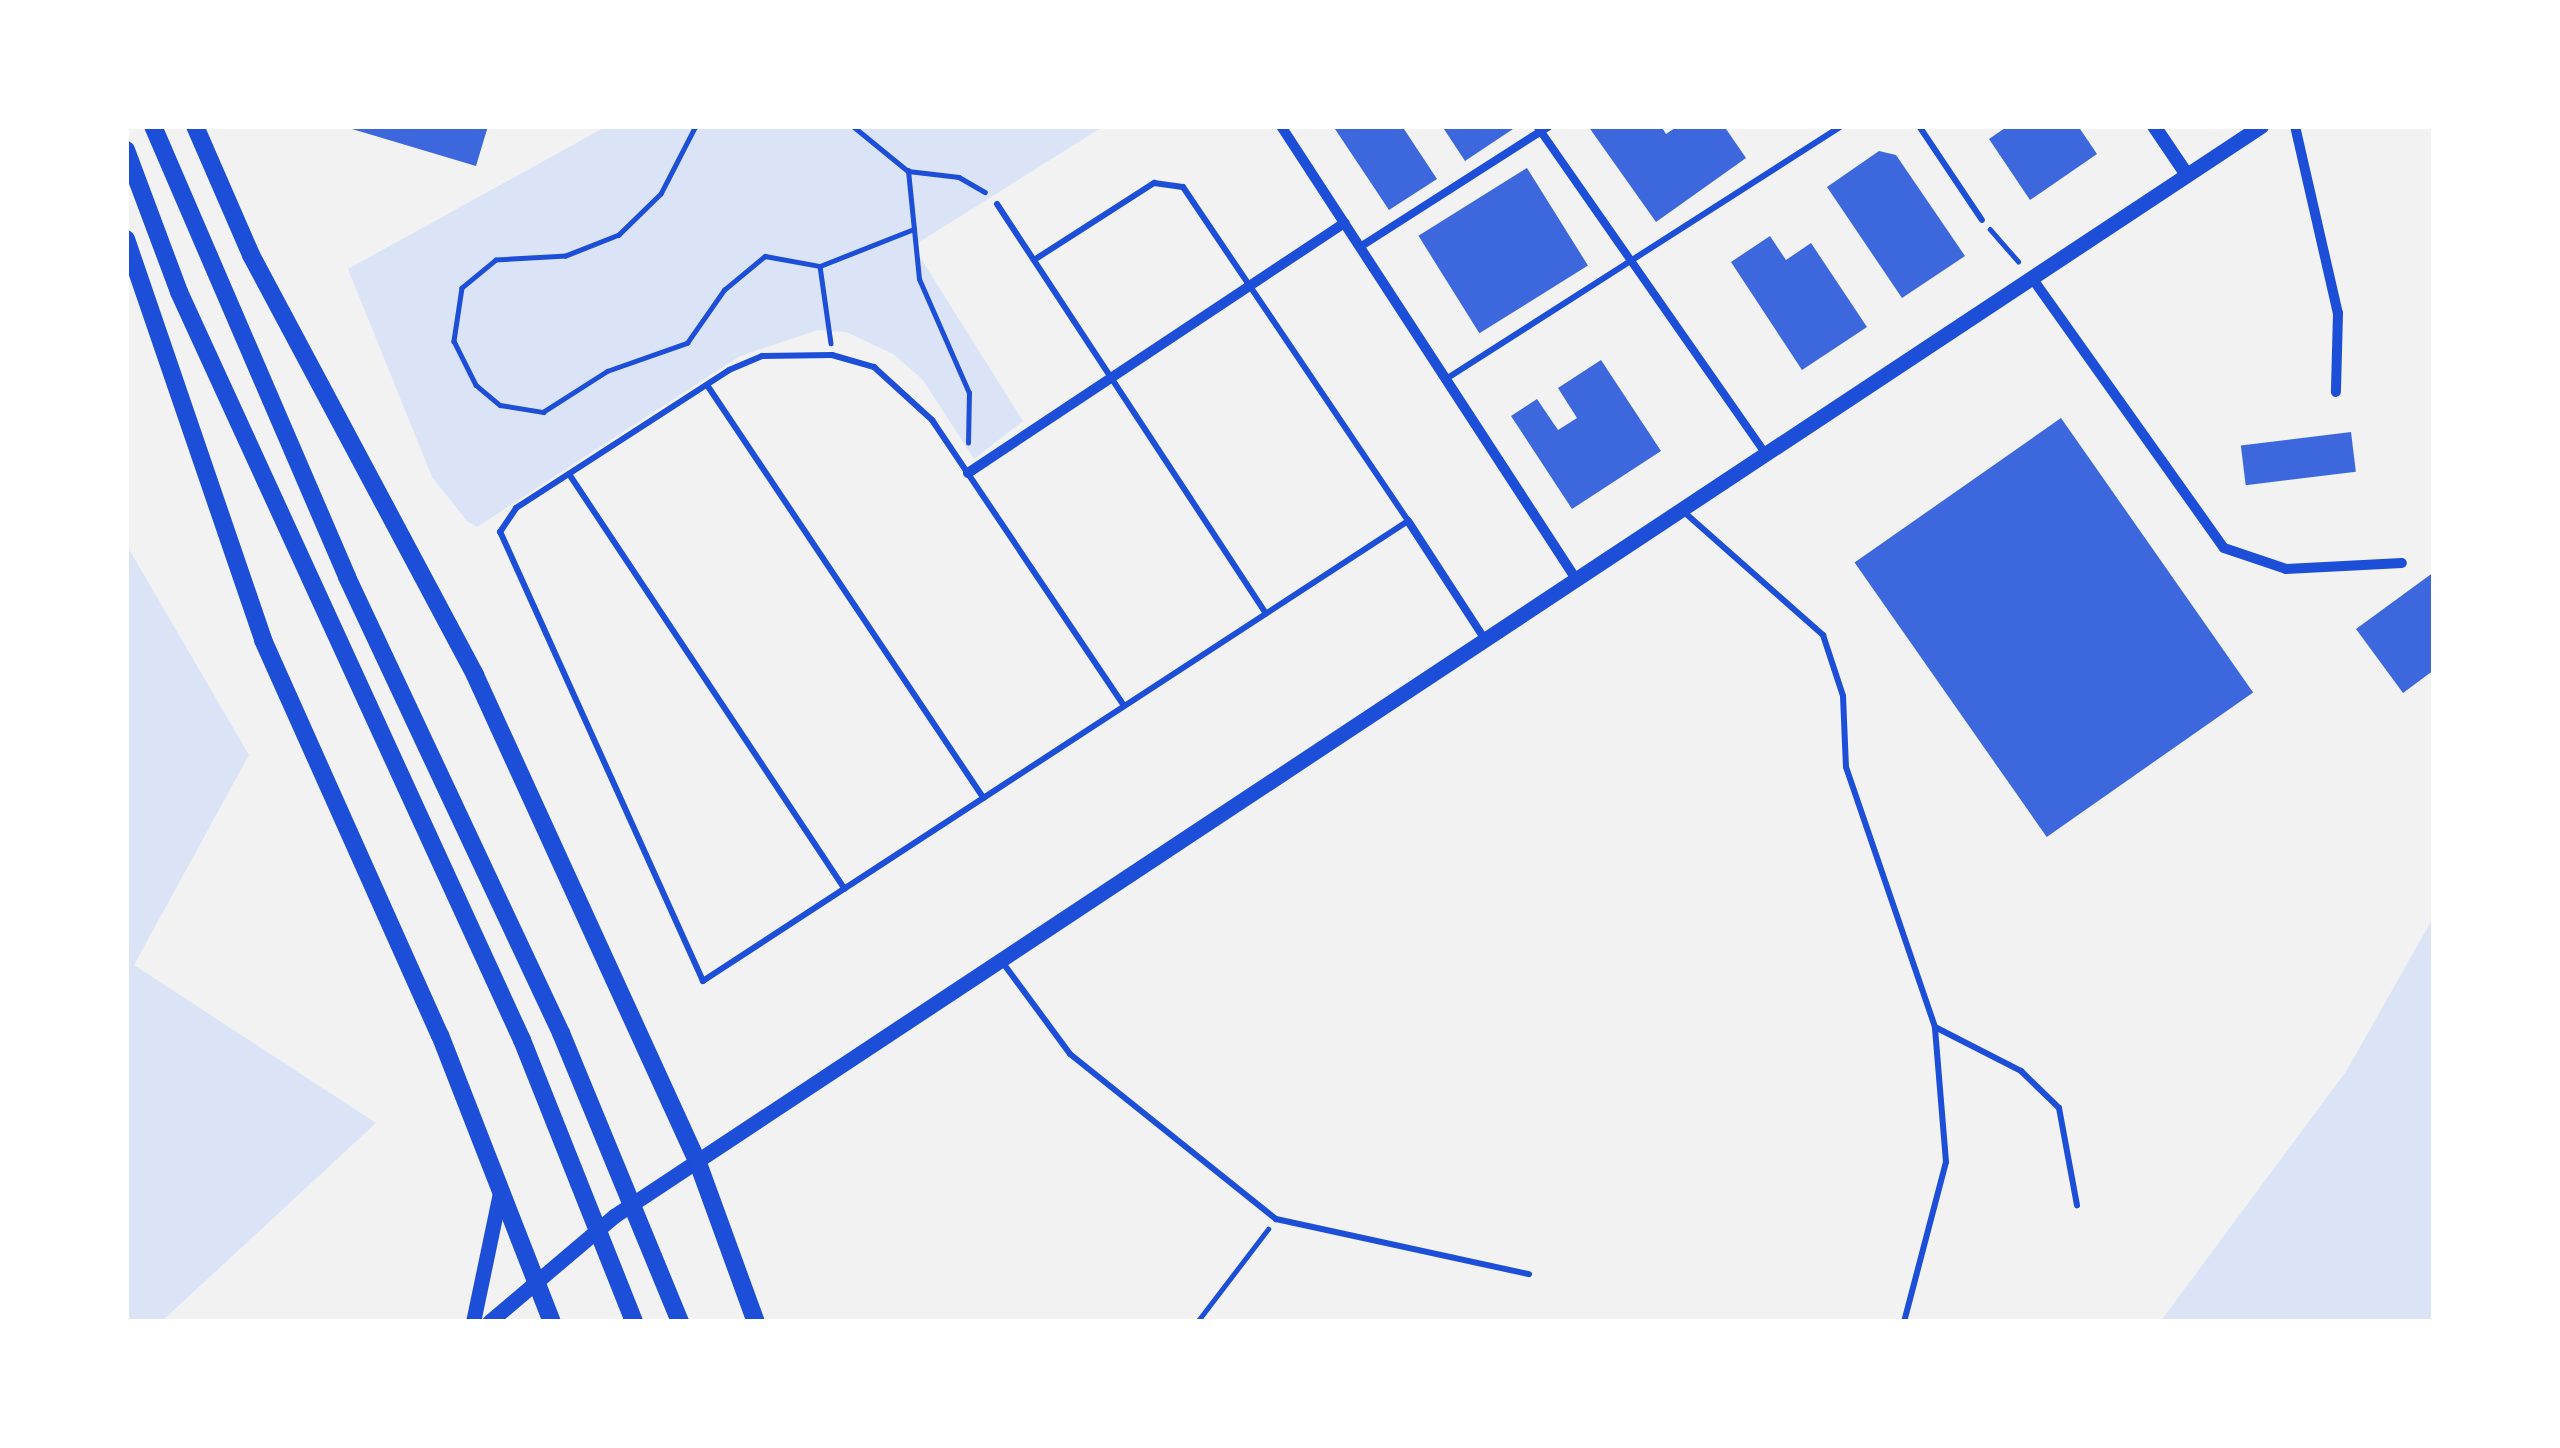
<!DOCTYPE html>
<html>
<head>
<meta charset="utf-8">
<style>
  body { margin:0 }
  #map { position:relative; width:2560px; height:1448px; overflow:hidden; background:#f2f2f2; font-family:"Source Sans 3",sans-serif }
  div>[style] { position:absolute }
  .green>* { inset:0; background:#dbe4f7 }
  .building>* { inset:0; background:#3d67dc; transform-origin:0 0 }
  .path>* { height:4.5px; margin:-2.25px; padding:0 2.25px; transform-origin:2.25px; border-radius:2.25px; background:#1d4ed8 }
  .service>* { height:6px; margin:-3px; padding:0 3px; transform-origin:3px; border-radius:3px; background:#1d4ed8 }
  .pedestrian>* { height:8px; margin:-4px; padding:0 4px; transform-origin:4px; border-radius:4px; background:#1d4ed8 }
  .minor>* { height:10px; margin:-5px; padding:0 5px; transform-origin:5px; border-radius:5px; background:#1d4ed8 }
  .tertiary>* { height:14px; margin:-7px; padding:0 7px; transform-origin:7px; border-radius:7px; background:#1d4ed8 }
  .secondary>* { height:15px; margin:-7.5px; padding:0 7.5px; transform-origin:7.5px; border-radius:7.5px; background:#1d4ed8 }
  .trunk>* { height:18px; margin:-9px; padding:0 9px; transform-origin:9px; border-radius:9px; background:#1d4ed8 }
  span { translate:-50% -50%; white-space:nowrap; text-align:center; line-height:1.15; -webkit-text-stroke:9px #fff; paint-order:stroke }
  .frame { position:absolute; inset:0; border:129px solid #fff; pointer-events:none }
</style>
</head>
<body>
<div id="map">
  <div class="green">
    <i style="clip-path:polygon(607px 126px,1104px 126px,913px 246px,1023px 421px,974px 459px,923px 380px,893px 354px,846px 332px,818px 330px,740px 356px,477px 527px,467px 521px,432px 477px,348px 269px)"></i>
    <i style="clip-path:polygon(126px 544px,249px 755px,134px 965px,376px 1123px,161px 1322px,126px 1322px)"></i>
    <i style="clip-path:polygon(2434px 916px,2434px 1322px,2160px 1322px,2347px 1070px)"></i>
  </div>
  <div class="building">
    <i style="clip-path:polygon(342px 126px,488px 126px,476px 166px)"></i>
    <i style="clip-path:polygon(1333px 126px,1402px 126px,1437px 179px,1389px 210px)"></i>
    <i style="clip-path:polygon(1442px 126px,1511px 126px,1513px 129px,1465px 161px)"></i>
    <i style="clip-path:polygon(1588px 126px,1661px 126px,1666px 134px,1678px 126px,1724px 126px,1746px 158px,1656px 222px)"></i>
    <i style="clip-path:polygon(2008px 126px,2078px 126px,2097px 154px,2030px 200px,1989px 139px)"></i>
    <i style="clip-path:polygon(1879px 151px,1896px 155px,1965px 256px,1902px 298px,1827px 187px)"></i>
    <i style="left:1527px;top:168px;width:115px;height:128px;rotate:58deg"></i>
    <i style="clip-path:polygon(1770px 236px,1786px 260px,1811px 243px,1867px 327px,1802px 370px,1731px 262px)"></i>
    <i style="clip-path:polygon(1601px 360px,1661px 451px,1572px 509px,1511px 416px,1537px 399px,1558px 430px,1577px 418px,1558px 388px)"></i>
    <i style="left:2061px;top:418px;width:335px;height:252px;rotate:55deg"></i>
    <i style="left:2351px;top:432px;width:40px;height:111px;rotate:83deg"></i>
    <i style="clip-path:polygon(2434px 572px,2434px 670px,2403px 693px,2356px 629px)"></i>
  </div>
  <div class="path">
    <i style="left:696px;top:126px;width:76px;rotate:117.2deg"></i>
    <i style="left:661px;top:194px;width:59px;rotate:135.7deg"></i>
    <i style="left:619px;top:235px;width:57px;rotate:158.4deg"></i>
    <i style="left:566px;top:256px;width:70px;rotate:176.7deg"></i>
    <i style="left:496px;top:260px;width:44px;rotate:140.5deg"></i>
    <i style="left:462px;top:288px;width:54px;rotate:98.6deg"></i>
    <i style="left:454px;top:341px;width:49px;rotate:63.4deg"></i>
    <i style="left:476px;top:385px;width:31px;rotate:40deg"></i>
    <i style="left:500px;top:405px;width:44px;rotate:9.2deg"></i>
    <i style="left:543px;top:412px;width:76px;rotate:-32.6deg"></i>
    <i style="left:607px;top:371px;width:85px;rotate:-19.3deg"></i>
    <i style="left:687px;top:343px;width:65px;rotate:-55.1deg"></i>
    <i style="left:724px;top:290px;width:53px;rotate:-39.7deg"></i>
    <i style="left:765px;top:256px;width:56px;rotate:10.3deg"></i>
    <i style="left:820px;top:266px;width:78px;rotate:81.9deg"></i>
    <i style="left:853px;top:126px;width:71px;rotate:39.3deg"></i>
    <i style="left:1990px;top:229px;width:43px;rotate:48.8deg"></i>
    <i style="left:820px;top:266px;width:101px;rotate:-21.5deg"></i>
    <i style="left:968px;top:443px;width:50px;rotate:-88.9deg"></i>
    <i style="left:969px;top:393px;width:124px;rotate:-113.7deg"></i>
    <i style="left:919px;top:279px;width:109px;rotate:-95.8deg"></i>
    <i style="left:908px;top:171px;width:51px;rotate:6.7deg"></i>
    <i style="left:959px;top:177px;width:30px;rotate:30deg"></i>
    <i style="left:1197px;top:1322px;width:117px;rotate:-52.6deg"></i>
  </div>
  <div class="service">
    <i style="left:1919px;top:126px;width:113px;rotate:56.2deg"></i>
    <i style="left:997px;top:204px;width:490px;rotate:56.7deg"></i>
    <i style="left:1034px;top:260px;width:143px;rotate:-32.7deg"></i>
    <i style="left:1154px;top:183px;width:29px;rotate:8deg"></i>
    <i style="left:1183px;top:187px;width:403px;rotate:56deg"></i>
    <i style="left:1408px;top:521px;width:842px;rotate:146.88deg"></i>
    <i style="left:703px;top:981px;width:493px;rotate:-114.3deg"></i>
    <i style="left:500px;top:532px;width:29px;rotate:-56deg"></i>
    <i style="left:516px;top:508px;width:254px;rotate:-32.9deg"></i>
    <i style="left:729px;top:370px;width:36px;rotate:-23deg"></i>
    <i style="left:762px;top:356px;width:70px;rotate:-0.8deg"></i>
    <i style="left:832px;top:355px;width:44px;rotate:15.9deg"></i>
    <i style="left:874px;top:367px;width:79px;rotate:42.4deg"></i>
    <i style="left:932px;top:420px;width:344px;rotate:56.1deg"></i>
    <i style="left:1446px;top:379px;width:469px;rotate:-32.6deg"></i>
    <i style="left:707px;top:385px;width:497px;rotate:56.2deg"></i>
    <i style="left:569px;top:474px;width:498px;rotate:56.4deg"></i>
    <i style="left:1684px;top:512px;width:186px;rotate:41.5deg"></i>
    <i style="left:1823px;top:635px;width:64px;rotate:71.8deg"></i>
    <i style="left:1843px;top:696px;width:71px;rotate:87.6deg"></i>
    <i style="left:1846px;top:767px;width:275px;rotate:71.1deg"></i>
    <i style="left:1935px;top:1027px;width:97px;rotate:27.1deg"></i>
    <i style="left:2021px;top:1071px;width:53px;rotate:44.2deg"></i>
    <i style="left:2059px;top:1108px;width:99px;rotate:79.5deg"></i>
    <i style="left:1003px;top:963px;width:113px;rotate:53.6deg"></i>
    <i style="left:1070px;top:1054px;width:264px;rotate:38.7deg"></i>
    <i style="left:1276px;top:1219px;width:259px;rotate:12.3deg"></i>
    <i style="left:1827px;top:1322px;width:46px"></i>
    <i style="left:1904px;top:1322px;width:165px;rotate:-75.3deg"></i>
    <i style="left:1946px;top:1162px;width:135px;rotate:-94.7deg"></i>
  </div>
  <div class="pedestrian">
    <i style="left:1537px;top:126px;width:400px;rotate:55.1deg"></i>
    <i style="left:1360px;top:247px;width:224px;rotate:-32.6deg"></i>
    <i style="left:1408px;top:521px;width:140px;rotate:57deg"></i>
  </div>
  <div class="minor">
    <i style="left:1281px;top:126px;width:541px;rotate:56.93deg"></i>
    <i style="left:2295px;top:126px;width:192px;rotate:77.1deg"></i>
    <i style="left:2338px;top:313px;width:79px;rotate:91.5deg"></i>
    <i style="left:2032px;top:278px;width:331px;rotate:54.6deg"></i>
    <i style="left:2224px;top:548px;width:65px;rotate:18.7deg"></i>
    <i style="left:2286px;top:569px;width:116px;rotate:-3deg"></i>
    <i style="left:968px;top:473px;width:452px;rotate:-33.6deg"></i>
  </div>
  <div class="tertiary">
    <i style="left:2154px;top:126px;width:59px;rotate:56deg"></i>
  </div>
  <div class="secondary">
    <i style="left:473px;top:1322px;width:132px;rotate:-78.2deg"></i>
    <i style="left:489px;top:1322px;width:164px;rotate:-40.3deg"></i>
    <i style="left:614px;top:1216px;width:1975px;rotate:-33.5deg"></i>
  </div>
  <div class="trunk">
    <i style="left:153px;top:126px;width:491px;rotate:66.7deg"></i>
    <i style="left:347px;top:577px;width:504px;rotate:64.86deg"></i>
    <i style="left:561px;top:1033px;width:313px;rotate:67.6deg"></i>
    <i style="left:195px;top:126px;width:141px;rotate:66.5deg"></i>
    <i style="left:251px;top:255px;width:476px;rotate:61.9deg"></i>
    <i style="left:475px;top:675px;width:537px;rotate:65.44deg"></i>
    <i style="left:698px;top:1163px;width:169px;rotate:70deg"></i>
    <i style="left:126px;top:150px;width:152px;rotate:69.5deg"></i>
    <i style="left:179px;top:292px;width:823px;rotate:65.37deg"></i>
    <i style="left:522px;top:1040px;width:303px;rotate:68.3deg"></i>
    <i style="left:126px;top:239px;width:424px;rotate:71.1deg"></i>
    <i style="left:263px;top:640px;width:433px;rotate:65.9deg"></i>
    <i style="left:440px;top:1035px;width:308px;rotate:68.7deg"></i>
  </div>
  <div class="frame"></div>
</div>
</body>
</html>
